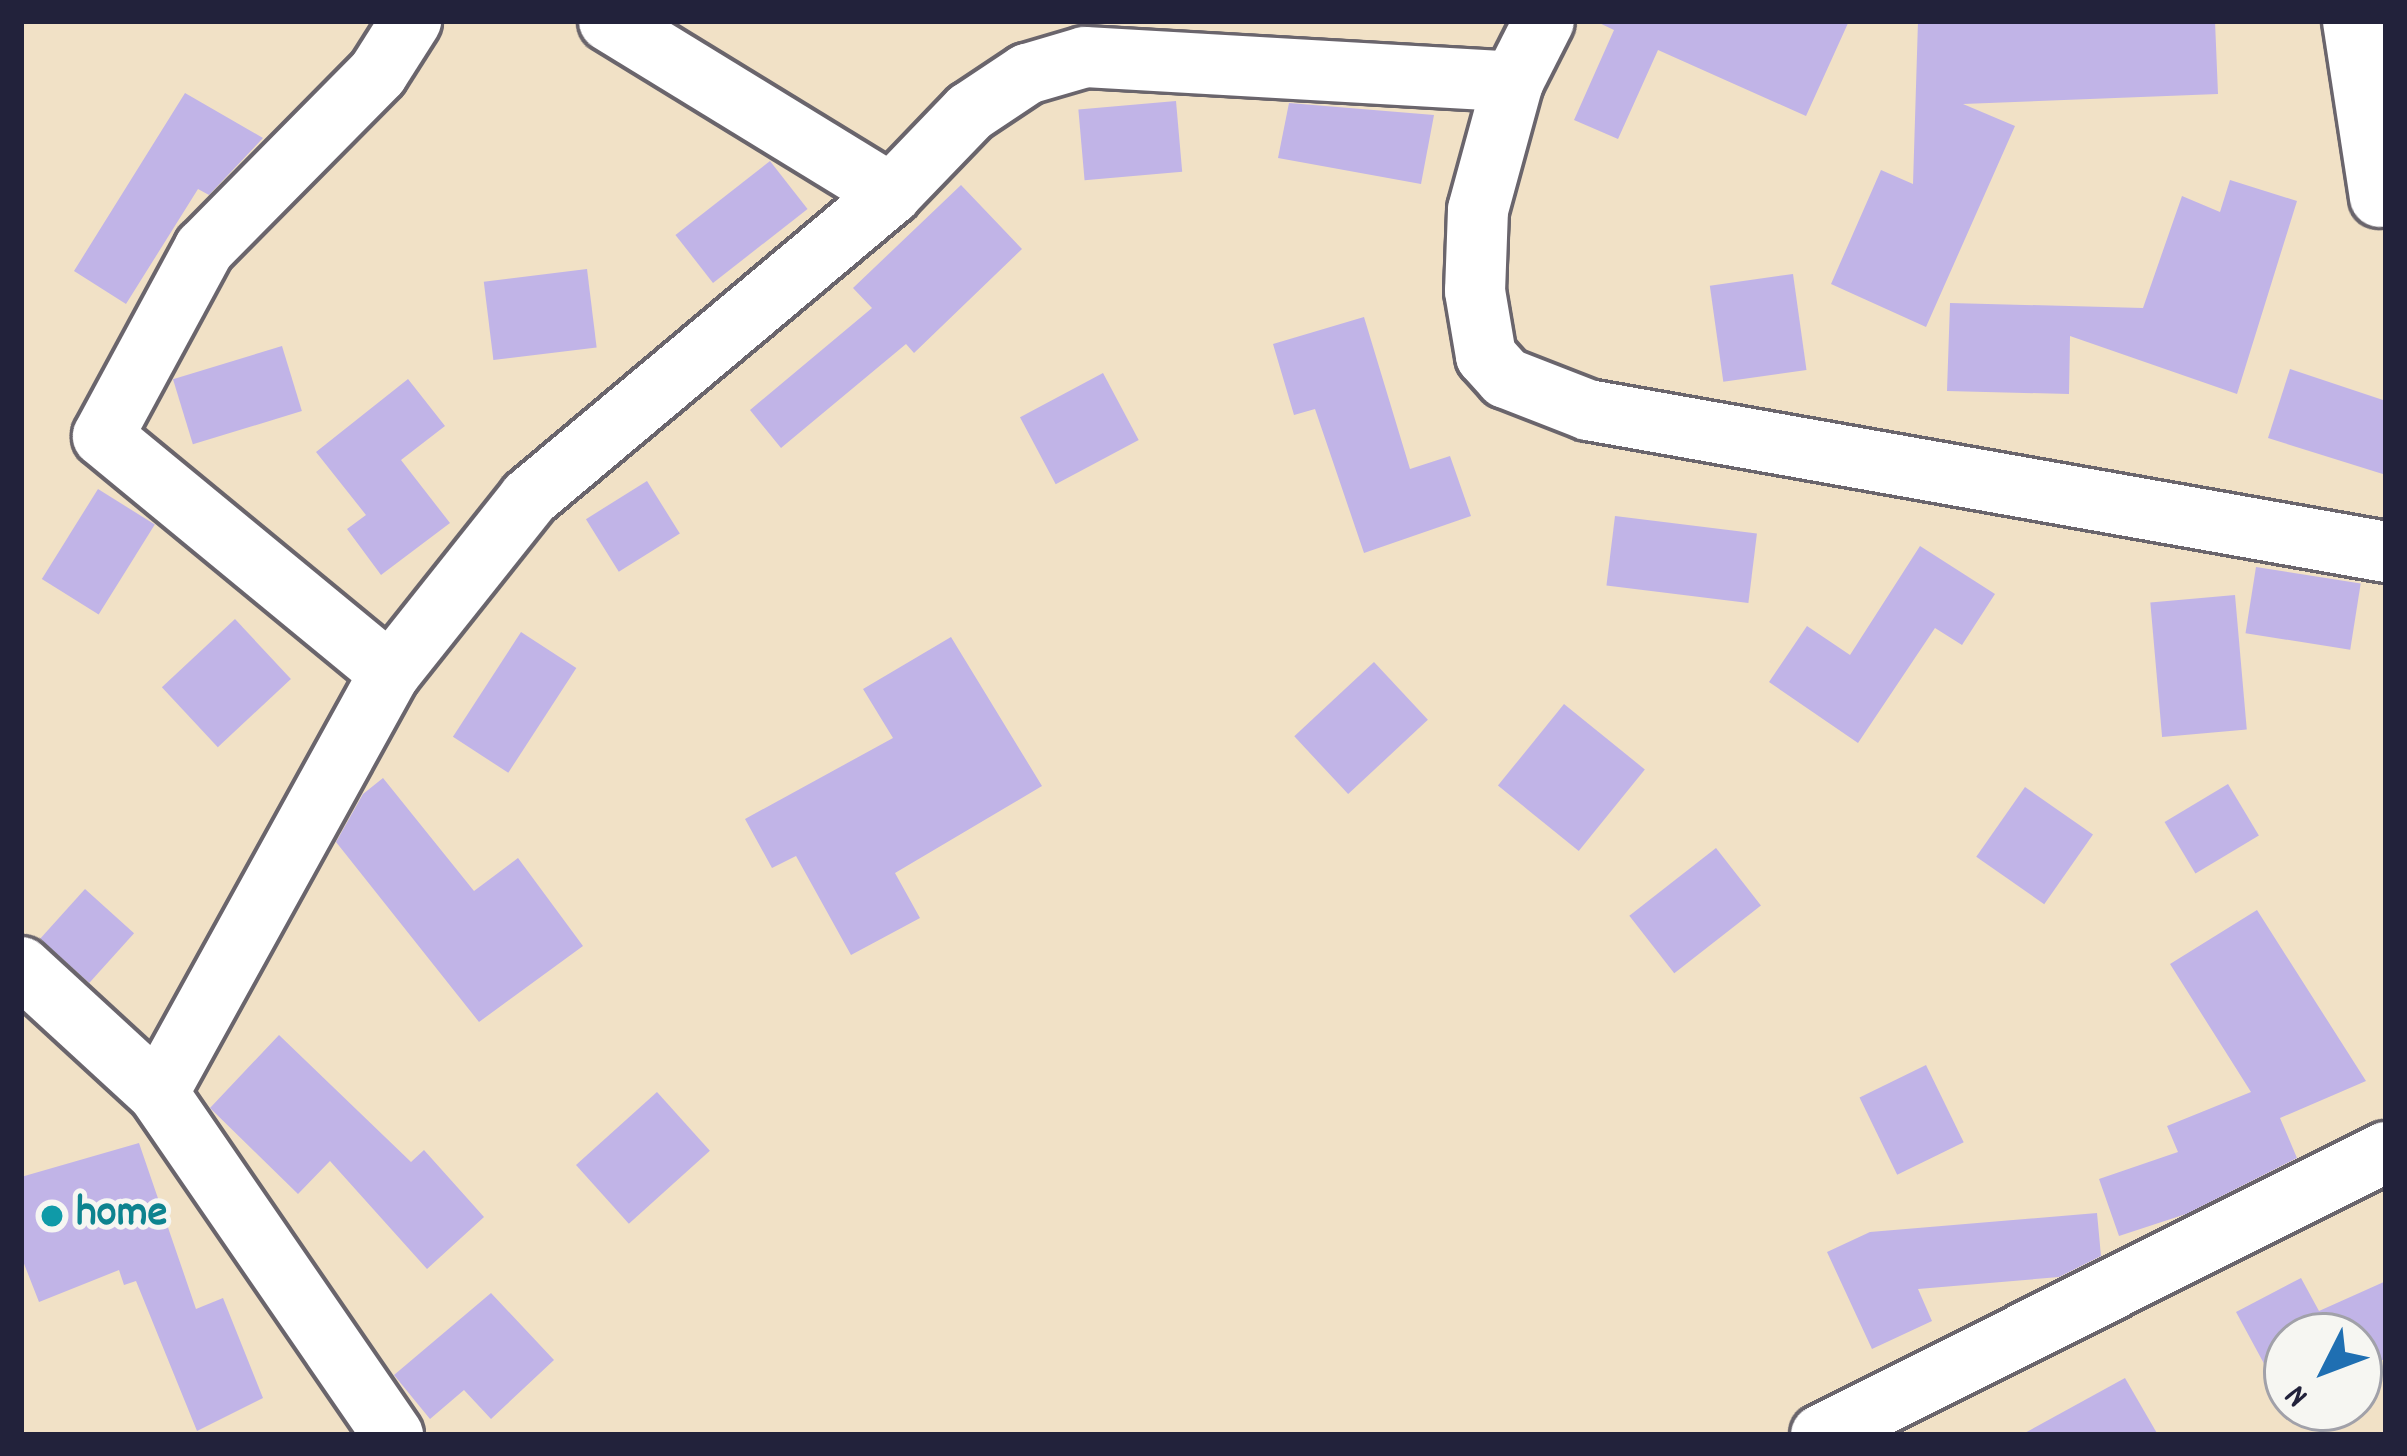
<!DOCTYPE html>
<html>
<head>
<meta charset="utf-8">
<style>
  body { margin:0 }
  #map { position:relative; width:2407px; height:1456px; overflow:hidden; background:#f1e1c6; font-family:Dekko,sans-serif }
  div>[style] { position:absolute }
  .building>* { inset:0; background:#c1b4e7; transform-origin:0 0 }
  .roads { filter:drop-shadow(3px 0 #6a656c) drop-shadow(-3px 0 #6a656c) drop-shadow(0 3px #6a656c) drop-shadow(0 -3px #6a656c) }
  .street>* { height:60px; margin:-30px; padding:0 30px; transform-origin:30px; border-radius:30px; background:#fff }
  .dots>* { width:33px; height:33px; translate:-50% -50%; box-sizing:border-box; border:6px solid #f6f6f2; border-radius:50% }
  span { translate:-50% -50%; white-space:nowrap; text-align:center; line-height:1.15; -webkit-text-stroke:10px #f6f6f2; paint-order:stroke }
  .culture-label { font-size:45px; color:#0d838f; font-weight:700 }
  .left { translate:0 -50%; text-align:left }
  .frame { position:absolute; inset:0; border:24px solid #22223b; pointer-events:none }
  .north { position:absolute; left:2263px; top:1312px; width:120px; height:120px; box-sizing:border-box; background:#f6f6f2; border:3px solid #a1a1a9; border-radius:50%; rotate:228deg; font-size:33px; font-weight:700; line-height:48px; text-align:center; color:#22223b }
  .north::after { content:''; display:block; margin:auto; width:42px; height:54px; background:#1f6fb2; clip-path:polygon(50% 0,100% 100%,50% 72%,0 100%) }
</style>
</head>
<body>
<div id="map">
  <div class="building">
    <i style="clip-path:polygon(1595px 21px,1849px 21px,1806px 116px,1658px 50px,1618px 139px,1574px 120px,1614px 30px)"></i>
    <i style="clip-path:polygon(1918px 21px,2215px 21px,2218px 94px,1963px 104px,2015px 126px,1926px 327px,1831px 284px,1881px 170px,1913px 184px)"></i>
    <i style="clip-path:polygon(185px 93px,263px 138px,209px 195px,198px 189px,126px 304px,74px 271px)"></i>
    <i style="left:1176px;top:101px;width:71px;height:98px;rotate:85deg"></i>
    <i style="clip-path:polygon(1289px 103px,1434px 115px,1421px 184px,1278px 158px)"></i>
    <i style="left:770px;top:161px;width:61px;height:120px;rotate:52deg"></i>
    <i style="clip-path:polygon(2230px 180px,2297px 201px,2237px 394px,2070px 336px,2069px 394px,1947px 391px,1950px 303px,2143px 308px,2182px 196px,2220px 212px)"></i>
    <i style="clip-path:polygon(961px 185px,1022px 249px,914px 353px,906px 344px,781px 448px,750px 410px,872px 308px,853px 288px)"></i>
    <i style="left:587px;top:269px;width:79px;height:104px;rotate:83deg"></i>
    <i style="left:1793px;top:274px;width:97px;height:84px;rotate:82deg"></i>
    <i style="clip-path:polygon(1364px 317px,1410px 469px,1450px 456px,1471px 516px,1364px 553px,1315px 409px,1294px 415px,1273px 344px)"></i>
    <i style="left:282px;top:346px;width:68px;height:114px;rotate:73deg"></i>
    <i style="clip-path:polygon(2290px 369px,2386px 401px,2386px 475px,2268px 438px)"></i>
    <i style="left:1103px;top:373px;width:76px;height:94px;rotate:62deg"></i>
    <i style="clip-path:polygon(408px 379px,445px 426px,401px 460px,450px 523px,381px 575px,347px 529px,366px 515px,316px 452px)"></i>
    <i style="left:647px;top:481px;width:62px;height:72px;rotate:58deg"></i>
    <i style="left:98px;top:489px;width:67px;height:106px;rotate:32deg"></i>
    <i style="left:1615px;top:516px;width:143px;height:70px;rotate:7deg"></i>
    <i style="clip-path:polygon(1920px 546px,1995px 594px,1962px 645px,1935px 628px,1858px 743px,1769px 682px,1807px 626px,1850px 655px)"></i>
    <i style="left:2256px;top:567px;width:106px;height:67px;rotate:9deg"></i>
    <i style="left:2235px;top:595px;width:135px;height:85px;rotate:85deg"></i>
    <i style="left:235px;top:619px;width:82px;height:100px;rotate:47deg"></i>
    <i style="left:521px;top:632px;width:66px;height:125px;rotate:33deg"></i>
    <i style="clip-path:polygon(951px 637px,1042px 786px,895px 873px,920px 918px,851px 955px,796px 856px,772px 868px,745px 819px,893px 738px,863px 689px)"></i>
    <i style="left:1374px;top:662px;width:79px;height:109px;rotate:47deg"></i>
    <i style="left:1564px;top:704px;width:104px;height:105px;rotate:39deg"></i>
    <i style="clip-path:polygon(383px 778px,474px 891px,518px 858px,583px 946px,479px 1022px,336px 842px,363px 794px)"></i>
    <i style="left:2228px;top:784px;width:60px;height:74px;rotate:59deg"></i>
    <i style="left:2025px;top:787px;width:83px;height:85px;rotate:35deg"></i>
    <i style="left:1716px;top:848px;width:73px;height:110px;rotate:52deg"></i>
    <i style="left:85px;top:889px;width:66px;height:67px;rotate:42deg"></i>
    <i style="clip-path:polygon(2257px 910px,2366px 1081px,2280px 1118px,2297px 1158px,2186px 1214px,2119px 1236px,2099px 1179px,2178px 1152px,2167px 1126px,2251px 1092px,2170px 964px)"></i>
    <i style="clip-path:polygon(279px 1035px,411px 1162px,424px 1150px,484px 1217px,427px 1269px,330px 1161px,298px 1194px,210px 1108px)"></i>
    <i style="left:1926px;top:1065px;width:86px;height:74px;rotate:64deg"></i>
    <i style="left:657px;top:1092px;width:79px;height:109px;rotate:48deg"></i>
    <i style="clip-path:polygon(139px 1143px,196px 1309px,223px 1298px,263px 1398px,197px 1431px,136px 1281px,124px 1285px,119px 1270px,39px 1302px,21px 1256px,21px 1177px)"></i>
    <i style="clip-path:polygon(2097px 1213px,2101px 1256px,2059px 1277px,1918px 1289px,1932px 1321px,1872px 1349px,1827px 1252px,1870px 1232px)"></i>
    <i style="clip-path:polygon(2301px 1278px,2319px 1311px,2386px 1281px,2386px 1358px,2359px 1373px,2359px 1336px,2287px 1336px,2287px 1406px,2236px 1312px)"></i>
    <i style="clip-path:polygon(491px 1293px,554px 1360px,491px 1419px,464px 1390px,430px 1419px,394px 1375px)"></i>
    <i style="clip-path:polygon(2125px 1378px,2158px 1435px,2021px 1435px)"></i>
  </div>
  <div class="roads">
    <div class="street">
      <i style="left:609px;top:21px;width:331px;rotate:31.5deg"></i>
      <i style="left:2353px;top:21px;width:178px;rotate:81.3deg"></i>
      <i style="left:1513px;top:82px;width:133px;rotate:105.3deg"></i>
      <i style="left:1478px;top:210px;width:81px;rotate:92.1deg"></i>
      <i style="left:1475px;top:291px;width:66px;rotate:80.4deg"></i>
      <i style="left:1486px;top:356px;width:30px;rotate:48deg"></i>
      <i style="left:1506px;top:378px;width:88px;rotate:21.3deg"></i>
      <i style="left:1588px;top:410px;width:811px;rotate:10.09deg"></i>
      <i style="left:390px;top:673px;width:372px;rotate:-140.5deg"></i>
      <i style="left:103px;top:436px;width:213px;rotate:-61.6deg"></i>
      <i style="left:204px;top:249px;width:247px;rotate:-45.3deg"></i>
      <i style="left:378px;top:73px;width:62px;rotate:-57.6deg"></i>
      <i style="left:21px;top:967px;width:186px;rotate:42.6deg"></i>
      <i style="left:158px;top:1093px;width:480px;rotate:-61.1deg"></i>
      <i style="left:390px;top:673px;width:223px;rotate:-51.5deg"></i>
      <i style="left:529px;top:498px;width:473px;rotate:-40deg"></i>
      <i style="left:891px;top:194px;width:114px;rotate:-46.1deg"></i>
      <i style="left:970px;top:112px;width:69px;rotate:-33.7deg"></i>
      <i style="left:1027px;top:74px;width:60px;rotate:-16.3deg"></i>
      <i style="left:1085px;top:57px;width:429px;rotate:3.3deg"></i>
      <i style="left:1513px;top:82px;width:68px;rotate:-63.1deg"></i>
      <i style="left:158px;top:1093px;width:415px;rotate:55.5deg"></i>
      <i style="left:1821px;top:1435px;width:632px;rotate:-26.61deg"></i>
    </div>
  </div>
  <div class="dots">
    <i style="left:52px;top:1216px;background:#0f9aa8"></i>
  </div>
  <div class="culture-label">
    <span class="left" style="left:76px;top:1216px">home</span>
  </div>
  <div class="frame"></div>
  <div class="north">N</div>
</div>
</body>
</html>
